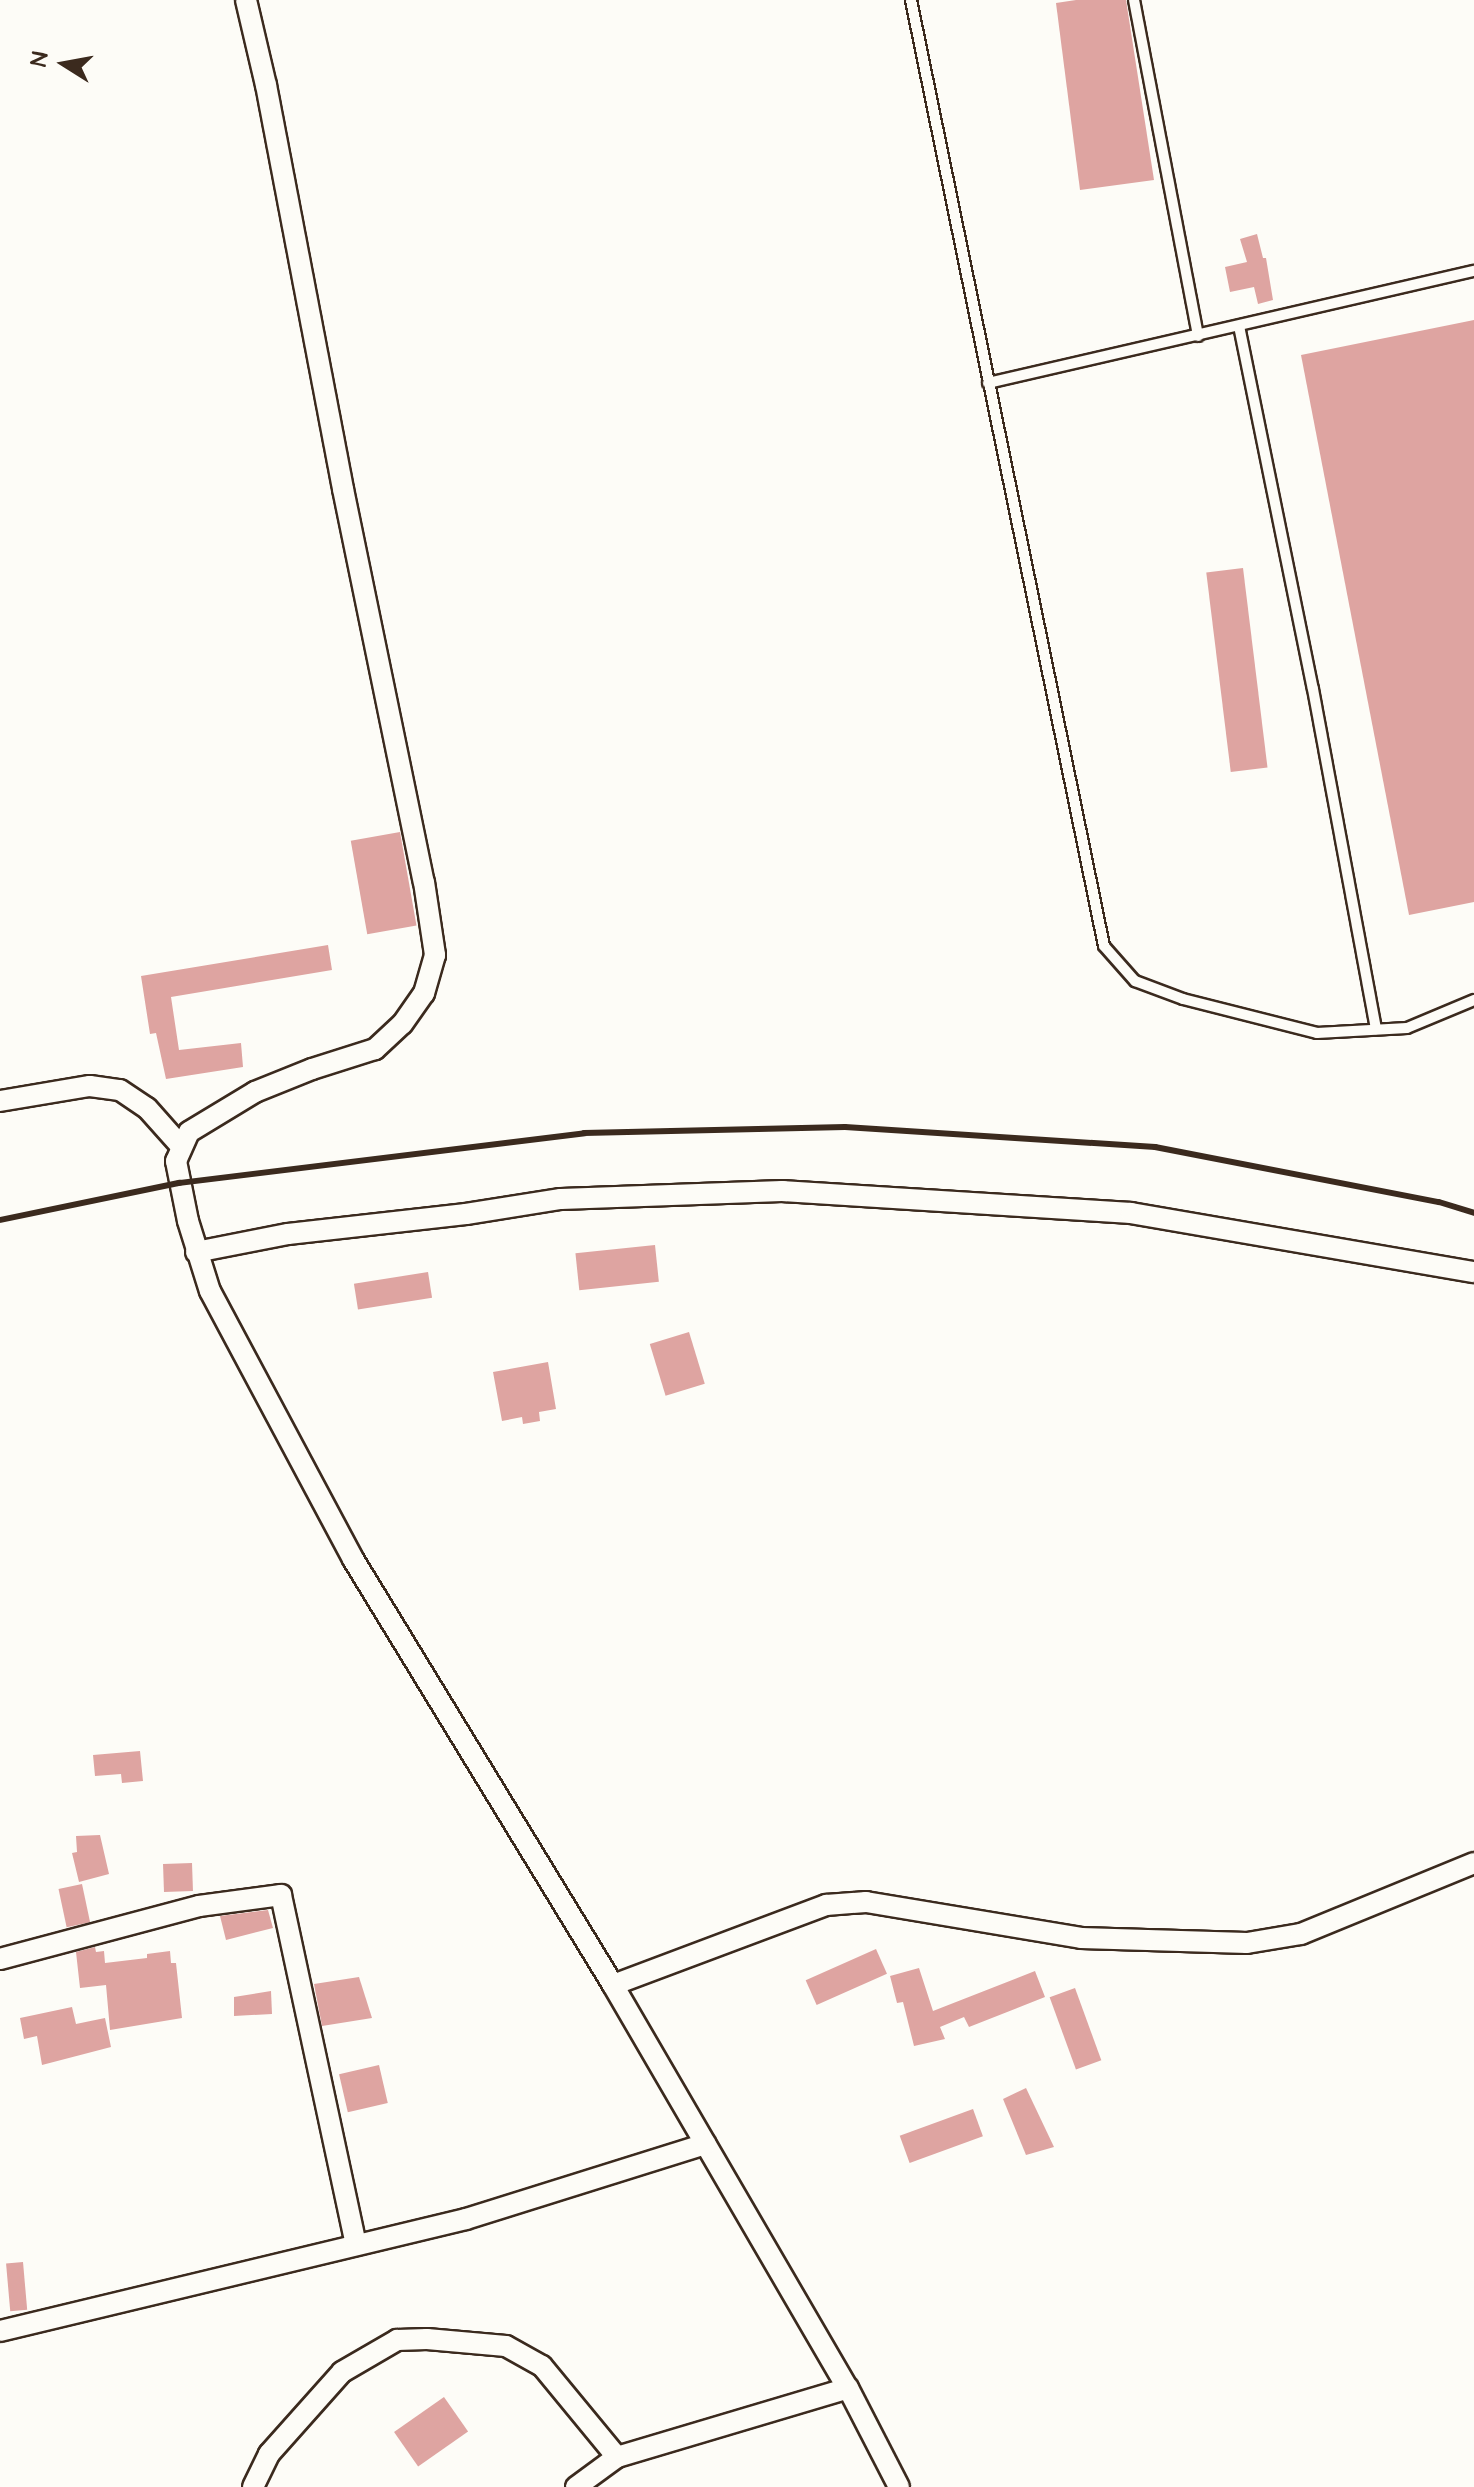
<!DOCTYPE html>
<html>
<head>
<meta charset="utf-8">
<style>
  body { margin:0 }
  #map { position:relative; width:1474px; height:2487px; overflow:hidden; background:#fdfcf7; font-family:"Architects Daughter",sans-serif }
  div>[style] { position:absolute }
  .building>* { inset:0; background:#dea4a1; transform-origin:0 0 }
  .roads { filter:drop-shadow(2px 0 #3b2a1e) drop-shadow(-2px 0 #3b2a1e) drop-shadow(0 2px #3b2a1e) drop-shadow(0 -2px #3b2a1e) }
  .lane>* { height:10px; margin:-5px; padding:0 5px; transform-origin:5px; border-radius:5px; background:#fdfcf7 }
  .street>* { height:20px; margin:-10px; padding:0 10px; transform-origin:10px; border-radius:10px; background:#fdfcf7 }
  .rail>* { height:6px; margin:-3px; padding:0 3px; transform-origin:3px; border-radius:3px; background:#3b2a1e }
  span { translate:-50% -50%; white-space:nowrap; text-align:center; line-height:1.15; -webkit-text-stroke:7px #fdfcf7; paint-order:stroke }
  .north { position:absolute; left:24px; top:24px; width:80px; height:80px; -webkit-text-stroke:6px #fdfcf7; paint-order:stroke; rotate:281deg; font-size:22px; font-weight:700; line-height:32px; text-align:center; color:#3b2a1e }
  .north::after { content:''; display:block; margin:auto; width:28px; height:36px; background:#3b2a1e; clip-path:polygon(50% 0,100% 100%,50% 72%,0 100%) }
</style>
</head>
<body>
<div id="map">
  <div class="building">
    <i style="clip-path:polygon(1076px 0,1126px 0,1154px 180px,1080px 190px,1056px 3px)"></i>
    <i style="clip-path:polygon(1257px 234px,1263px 258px,1266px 258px,1273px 300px,1258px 304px,1254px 287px,1230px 292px,1225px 267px,1247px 262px,1240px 239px)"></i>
    <i style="clip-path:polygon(1474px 320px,1474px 902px,1409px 915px,1301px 355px)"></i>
    <i style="left:1243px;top:568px;width:201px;height:37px;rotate:83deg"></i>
    <i style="left:400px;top:832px;width:95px;height:50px;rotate:80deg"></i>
    <i style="clip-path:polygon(328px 945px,332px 970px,171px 997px,179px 1050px,241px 1043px,243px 1067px,166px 1079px,156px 1033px,150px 1034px,141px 976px)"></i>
    <i style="left:655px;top:1245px;width:37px;height:80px;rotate:84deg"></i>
    <i style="left:428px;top:1272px;width:26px;height:75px;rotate:81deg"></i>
    <i style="left:689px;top:1332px;width:54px;height:41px;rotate:73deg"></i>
    <i style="clip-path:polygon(548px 1362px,556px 1409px,539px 1412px,540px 1421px,523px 1424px,522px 1417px,502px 1421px,493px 1372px)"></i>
    <i style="clip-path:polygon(140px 1751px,143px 1781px,122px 1783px,121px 1774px,95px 1776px,93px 1755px)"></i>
    <i style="clip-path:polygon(100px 1835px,109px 1874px,79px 1882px,72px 1853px,77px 1852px,76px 1836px)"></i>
    <i style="left:192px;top:1863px;width:28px;height:29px;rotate:88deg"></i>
    <i style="left:82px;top:1884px;width:39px;height:24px;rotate:78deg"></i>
    <i style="clip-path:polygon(268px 1910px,273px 1928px,226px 1940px,220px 1916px)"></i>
    <i style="clip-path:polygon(95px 1947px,96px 1952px,104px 1951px,105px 1963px,147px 1958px,147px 1954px,170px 1951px,171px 1963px,176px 1963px,182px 2018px,110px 2030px,106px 1985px,80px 1988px,76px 1952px)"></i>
    <i style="left:876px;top:1949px;width:27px;height:77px;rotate:66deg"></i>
    <i style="clip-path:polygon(919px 1968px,933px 2011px,1035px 1971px,1045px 1997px,969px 2027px,964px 2017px,940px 2027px,945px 2039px,914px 2046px,903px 2002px,897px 2003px,890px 1976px)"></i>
    <i style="clip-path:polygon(359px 1977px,372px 2018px,322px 2026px,314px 1984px)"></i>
    <i style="left:1075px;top:1988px;width:77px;height:27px;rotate:70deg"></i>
    <i style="clip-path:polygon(271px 1991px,272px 2014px,234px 2016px,234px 1997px)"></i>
    <i style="clip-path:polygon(72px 2007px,76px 2024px,105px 2018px,111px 2047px,42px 2065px,37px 2036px,24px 2039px,20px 2018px)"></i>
    <i style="left:379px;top:2065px;width:39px;height:41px;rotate:77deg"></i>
    <i style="clip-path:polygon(1026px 2088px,1054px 2147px,1026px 2155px,1003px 2099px)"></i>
    <i style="left:973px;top:2109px;width:29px;height:78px;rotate:70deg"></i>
    <i style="left:23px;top:2262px;width:48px;height:17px;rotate:85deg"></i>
    <i style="left:444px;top:2397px;width:42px;height:61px;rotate:55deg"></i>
  </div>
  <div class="roads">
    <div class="lane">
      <i style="left:911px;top:0;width:965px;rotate:78.47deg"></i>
      <i style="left:1104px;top:946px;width:47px;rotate:48.5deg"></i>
      <i style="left:1135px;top:981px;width:51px;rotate:20.6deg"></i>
      <i style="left:1183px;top:999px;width:138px;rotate:14.2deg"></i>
      <i style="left:1317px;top:1033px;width:90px;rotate:-3.2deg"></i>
      <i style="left:1407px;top:1028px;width:73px;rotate:-22.7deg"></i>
      <i style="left:1134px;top:0;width:342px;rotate:79.2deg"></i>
      <i style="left:1239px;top:326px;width:370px;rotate:78.5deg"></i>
      <i style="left:1313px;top:689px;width:346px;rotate:79.5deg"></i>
      <i style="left:988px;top:383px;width:499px;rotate:-13deg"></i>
    </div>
    <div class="street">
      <i style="left:246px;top:0;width:87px;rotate:76.8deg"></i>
      <i style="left:266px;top:85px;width:411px;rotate:79.2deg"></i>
      <i style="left:343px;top:489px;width:401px;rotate:78.4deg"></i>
      <i style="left:424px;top:882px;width:74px;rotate:81.4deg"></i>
      <i style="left:435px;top:955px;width:40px;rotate:106deg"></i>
      <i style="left:424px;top:993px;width:38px;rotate:125deg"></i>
      <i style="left:402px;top:1024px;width:37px;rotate:137deg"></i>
      <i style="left:375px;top:1049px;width:66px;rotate:162.4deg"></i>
      <i style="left:312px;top:1069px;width:61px;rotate:158deg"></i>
      <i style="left:255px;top:1092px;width:77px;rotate:148.8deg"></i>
      <i style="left:189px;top:1132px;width:32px;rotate:114deg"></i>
      <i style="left:176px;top:1161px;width:61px;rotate:78.7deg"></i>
      <i style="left:188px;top:1221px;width:73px;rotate:72.6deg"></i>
      <i style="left:210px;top:1291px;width:304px;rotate:61.9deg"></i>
      <i style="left:353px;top:1559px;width:499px;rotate:58.6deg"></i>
      <i style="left:613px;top:1985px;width:467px;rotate:59.8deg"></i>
      <i style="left:848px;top:2388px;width:111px;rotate:62.7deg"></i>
      <i style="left:0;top:1101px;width:91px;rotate:-9.5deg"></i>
      <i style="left:90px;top:1086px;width:30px;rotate:8deg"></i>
      <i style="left:120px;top:1090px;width:32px;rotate:34deg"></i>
      <i style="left:147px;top:1108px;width:50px;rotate:48.3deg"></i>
      <i style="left:196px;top:1252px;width:94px;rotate:-11.1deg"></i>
      <i style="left:288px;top:1234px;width:179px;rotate:-6.4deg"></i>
      <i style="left:466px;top:1214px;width:96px;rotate:-9deg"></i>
      <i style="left:561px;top:1199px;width:221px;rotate:-2.1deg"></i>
      <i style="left:782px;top:1191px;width:350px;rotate:3.6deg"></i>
      <i style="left:1131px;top:1213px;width:348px;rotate:9.8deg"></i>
      <i style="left:0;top:1959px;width:206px;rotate:-14.9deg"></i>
      <i style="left:199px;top:1906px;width:83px;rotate:-7.6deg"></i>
      <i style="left:281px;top:1895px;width:357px;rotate:77.9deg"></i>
      <i style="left:613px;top:1985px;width:228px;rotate:-20.6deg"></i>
      <i style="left:826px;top:1905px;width:40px;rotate:-4.3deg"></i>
      <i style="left:866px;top:1902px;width:218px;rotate:9.5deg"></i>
      <i style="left:1081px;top:1938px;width:166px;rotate:1.7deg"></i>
      <i style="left:1247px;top:1943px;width:55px;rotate:-9.5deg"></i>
      <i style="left:1301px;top:1934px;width:187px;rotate:-22.3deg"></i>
      <i style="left:0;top:2331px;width:479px;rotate:-13.5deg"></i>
      <i style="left:466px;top:2219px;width:251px;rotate:-17.4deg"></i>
      <i style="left:253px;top:2487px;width:37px;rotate:-64deg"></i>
      <i style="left:269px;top:2454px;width:110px;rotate:-48.3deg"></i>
      <i style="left:342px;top:2372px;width:64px;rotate:-30.2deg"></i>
      <i style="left:397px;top:2340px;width:30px;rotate:-2deg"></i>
      <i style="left:427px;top:2339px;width:79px;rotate:5.1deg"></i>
      <i style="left:506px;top:2346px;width:41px;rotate:29.1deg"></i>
      <i style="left:542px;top:2366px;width:118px;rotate:50.5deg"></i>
      <i style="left:576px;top:2487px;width:51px;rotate:-36.2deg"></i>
      <i style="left:617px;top:2457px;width:241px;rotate:-16.6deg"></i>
    </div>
  </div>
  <div class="rail">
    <i style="left:0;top:1220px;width:183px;rotate:-11.7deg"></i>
    <i style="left:179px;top:1183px;width:408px;rotate:-7deg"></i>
    <i style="left:584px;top:1133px;width:261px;rotate:-1.3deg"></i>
    <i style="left:845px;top:1127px;width:311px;rotate:3.7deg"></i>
    <i style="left:1155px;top:1147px;width:289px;rotate:11deg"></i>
    <i style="left:1439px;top:1202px;width:37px;rotate:17deg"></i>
  </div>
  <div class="north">N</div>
</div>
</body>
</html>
